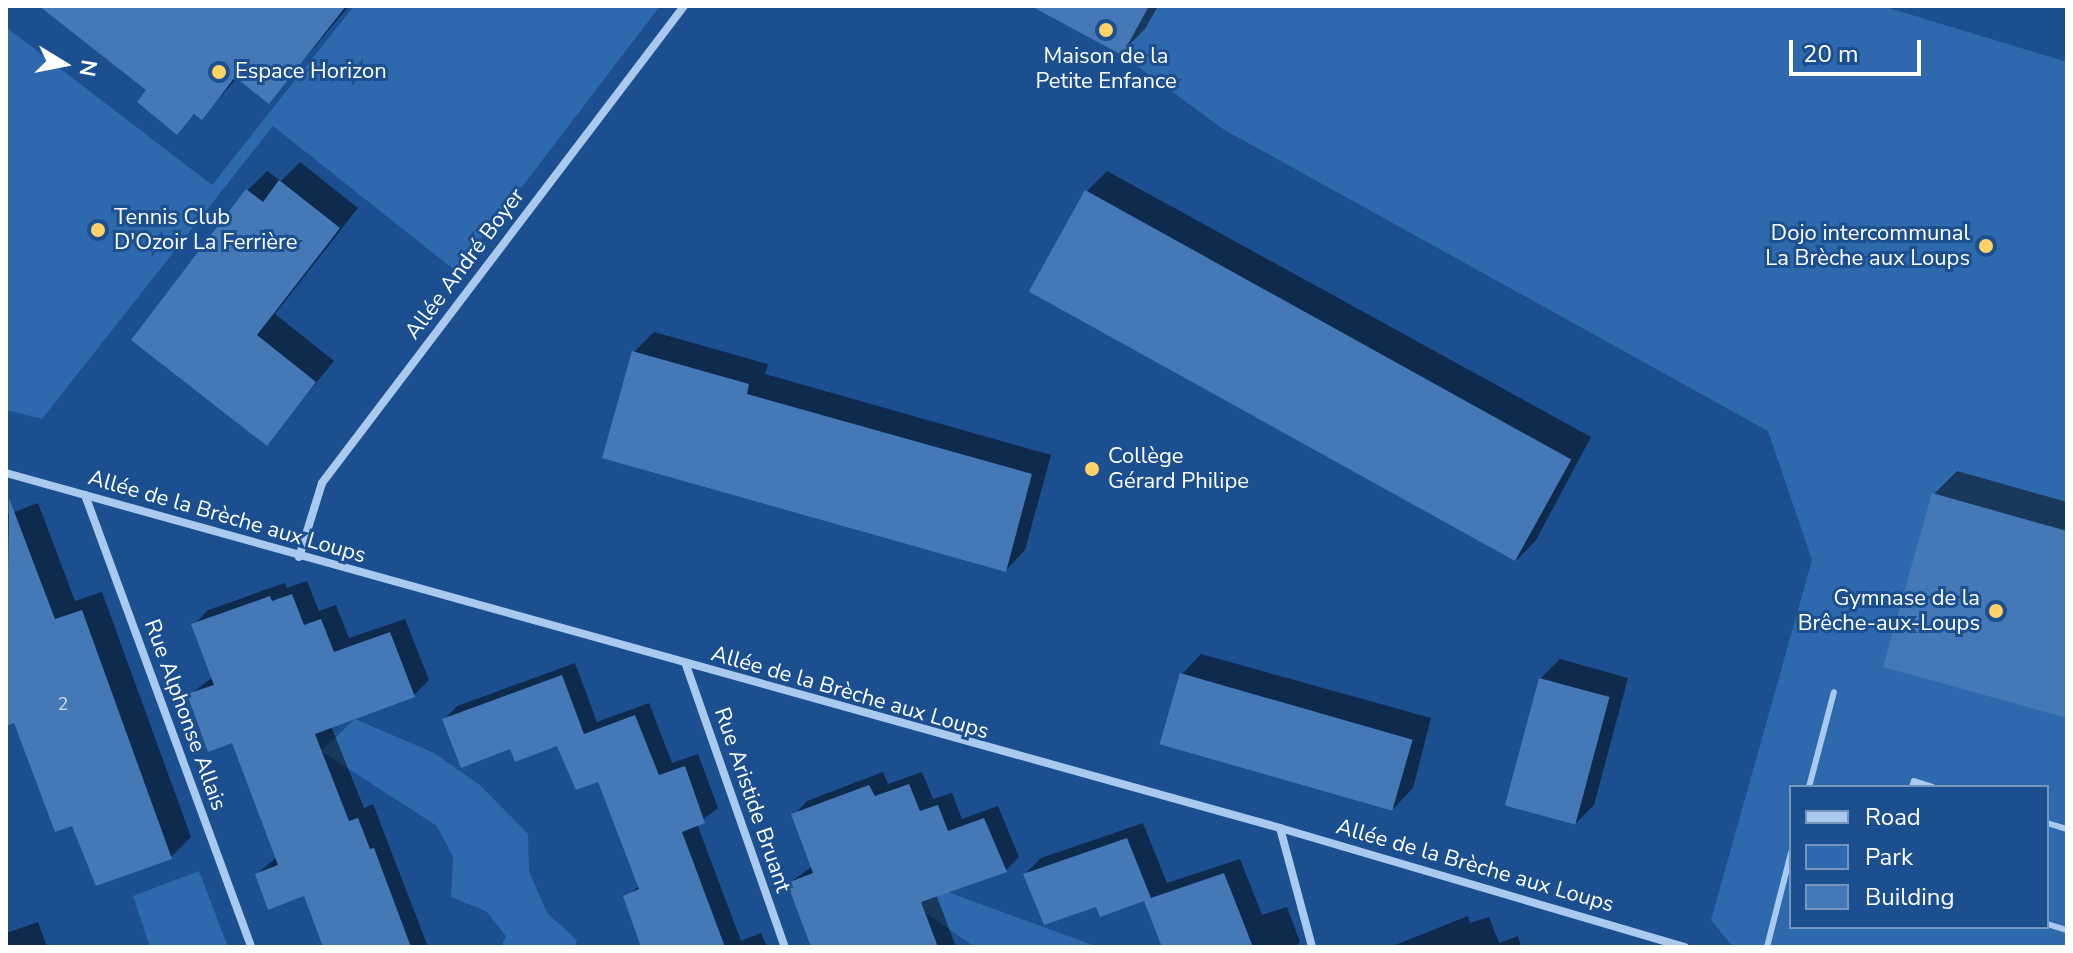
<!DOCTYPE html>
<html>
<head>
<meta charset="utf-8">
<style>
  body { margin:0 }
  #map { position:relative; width:2073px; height:953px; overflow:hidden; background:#1b4f8f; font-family:"Nunito Sans",sans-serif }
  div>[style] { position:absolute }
  .green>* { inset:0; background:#2e69ad }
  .shadow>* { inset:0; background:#0007 }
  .building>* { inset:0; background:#4478b7; transform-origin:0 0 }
  .service>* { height:6px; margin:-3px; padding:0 3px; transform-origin:3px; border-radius:3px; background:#a9c9ee }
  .minor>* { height:8px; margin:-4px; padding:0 4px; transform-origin:4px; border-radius:4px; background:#a9c9ee }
  .dots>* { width:22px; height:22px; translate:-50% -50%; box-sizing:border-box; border:4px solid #1b4f8f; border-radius:50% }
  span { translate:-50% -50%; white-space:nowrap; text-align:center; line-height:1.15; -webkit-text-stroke:6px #1b4f8f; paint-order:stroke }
  .number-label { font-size:18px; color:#d0dded }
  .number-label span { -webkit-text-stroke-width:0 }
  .poi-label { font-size:22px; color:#fff }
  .left { translate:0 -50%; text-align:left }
  .right { translate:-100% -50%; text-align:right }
  .street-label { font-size:22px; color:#fff }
  .frame { position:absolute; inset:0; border:8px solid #fff; pointer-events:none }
  .legend { position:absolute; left:1789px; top:785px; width:260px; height:144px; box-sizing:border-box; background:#1b4f8f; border:2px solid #7695bc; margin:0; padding:10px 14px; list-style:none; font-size:24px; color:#fff }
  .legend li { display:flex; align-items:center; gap:16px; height:40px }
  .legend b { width:40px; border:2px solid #7695bc }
  .north { position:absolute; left:24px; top:24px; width:80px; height:80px; -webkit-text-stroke:6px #1b4f8f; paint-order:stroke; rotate:100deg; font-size:22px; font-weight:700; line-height:32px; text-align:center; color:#fff }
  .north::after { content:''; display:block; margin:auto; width:28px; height:36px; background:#fff; clip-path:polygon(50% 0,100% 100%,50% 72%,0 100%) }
  .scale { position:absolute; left:1789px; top:40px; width:132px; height:36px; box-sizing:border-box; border:4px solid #fff; border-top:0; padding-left:10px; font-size:24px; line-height:28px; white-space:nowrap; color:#fff; -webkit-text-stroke:6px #1b4f8f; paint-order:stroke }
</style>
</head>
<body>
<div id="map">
  <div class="green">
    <i style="clip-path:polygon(354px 6px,660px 6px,457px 272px,273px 126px,42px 419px,6px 410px,6px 27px,212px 185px)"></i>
    <i style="clip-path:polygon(evenodd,1031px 6px,1882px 6px,2067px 62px,2067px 947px,1733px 947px,1711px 920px,1812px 560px,1768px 431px,1223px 129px,1122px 55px,1031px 6px,1791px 787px,2047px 787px,2047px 927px,1791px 927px,1791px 787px)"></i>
    <i style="clip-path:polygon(355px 719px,434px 753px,480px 785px,528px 834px,529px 871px,547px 913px,577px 940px,575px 947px,501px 947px,506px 936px,486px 911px,451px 897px,453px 857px,437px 826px,321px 751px)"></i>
    <i style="clip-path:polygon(199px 871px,228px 947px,150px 947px,133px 896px)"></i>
    <i style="clip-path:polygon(870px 875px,948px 892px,1098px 947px,975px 947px)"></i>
  </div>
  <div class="shadow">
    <i style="clip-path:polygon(40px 6px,349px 6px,269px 101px,238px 77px,202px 117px,196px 113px,176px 132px,149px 90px)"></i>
    <i style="clip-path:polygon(1035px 6px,1158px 6px,1145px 29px,1122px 52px)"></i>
    <i style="clip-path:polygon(300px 162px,358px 208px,275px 314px,334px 361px,267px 443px,134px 340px,248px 190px,267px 171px,281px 181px)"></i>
    <i style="clip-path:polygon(1107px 171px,1591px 437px,1536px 540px,1517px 560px,1033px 291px,1087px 191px)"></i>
    <i style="clip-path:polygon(654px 332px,768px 364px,765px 374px,1051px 455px,1025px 550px,1006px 570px,634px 352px)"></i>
    <i style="clip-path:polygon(1957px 471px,2067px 502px,2067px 716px,1934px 494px)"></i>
    <i style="clip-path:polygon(38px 503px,75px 601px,102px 592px,191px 837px,171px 857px,73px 823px,15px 720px,6px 724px,6px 515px)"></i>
    <i style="clip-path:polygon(307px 581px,319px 611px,336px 605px,349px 638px,405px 619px,429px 680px,414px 695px,331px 726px,364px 808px,373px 804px,428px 947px,325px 947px,305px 894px,257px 874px,277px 857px,234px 741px,189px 695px,213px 677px,194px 625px,208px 610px,285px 583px,287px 588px)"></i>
    <i style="clip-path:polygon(1201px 654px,1431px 718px,1413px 788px,1394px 808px,1182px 674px)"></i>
    <i style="clip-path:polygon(1560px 659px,1628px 678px,1594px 805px,1574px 825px,1540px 679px)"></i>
    <i style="clip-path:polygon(575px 663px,597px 722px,649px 703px,672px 763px,698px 754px,718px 808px,697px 824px,741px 941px,761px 933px,767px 947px,649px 947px,630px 894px,640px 885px,599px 779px,558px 744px,511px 747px,444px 720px,457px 706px)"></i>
    <i style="clip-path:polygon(883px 772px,888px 784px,922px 772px,933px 799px,952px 793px,962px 819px,998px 806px,1019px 857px,1006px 870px,936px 894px,956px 947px,846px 947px,789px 883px,813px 866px,794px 815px,807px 801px)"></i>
    <i style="clip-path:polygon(1143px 823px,1167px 883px,1240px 859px,1262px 915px,1287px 907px,1300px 942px,1295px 947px,1165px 947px,1145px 899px,1097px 905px,1025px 874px,1041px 858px)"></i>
    <i style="clip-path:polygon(1468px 916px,1470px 923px,1489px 917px,1499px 943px,1518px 936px,1521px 947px,1390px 947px)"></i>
    <i style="clip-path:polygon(38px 922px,47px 947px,6px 947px,6px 933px)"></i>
  </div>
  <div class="building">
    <i style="clip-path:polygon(39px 6px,346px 6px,269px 104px,235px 77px,202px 120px,194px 114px,177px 135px,137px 102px,146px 90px)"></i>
    <i style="clip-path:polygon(1031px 6px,1149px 6px,1122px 55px)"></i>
    <i style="clip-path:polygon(279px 180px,340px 228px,257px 335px,316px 382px,267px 446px,131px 340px,246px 189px,263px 202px)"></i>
    <i style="left:1085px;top:190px;width:556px;height:116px;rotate:29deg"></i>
    <i style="clip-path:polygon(632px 351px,749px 384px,747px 394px,1032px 474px,1006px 572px,602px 458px)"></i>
    <i style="clip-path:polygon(1932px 493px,2067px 531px,2067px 718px,1883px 667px)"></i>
    <i style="clip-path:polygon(9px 498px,55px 619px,82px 610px,172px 859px,96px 886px,72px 826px,55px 832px,14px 723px,6px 726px)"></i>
    <i style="clip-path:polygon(292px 594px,304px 625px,321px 619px,334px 652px,390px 632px,415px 697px,315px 734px,349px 821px,358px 818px,370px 849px,374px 848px,411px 947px,323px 947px,304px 896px,268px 910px,255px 874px,278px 865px,232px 743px,208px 752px,187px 694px,214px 685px,191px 624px,270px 596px,272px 601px)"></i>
    <i style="left:1180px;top:673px;width:242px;height:74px;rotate:16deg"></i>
    <i style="clip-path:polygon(562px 675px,584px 734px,635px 715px,659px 775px,685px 766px,705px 823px,682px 832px,725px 947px,641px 947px,623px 896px,639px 889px,598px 782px,576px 790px,557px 746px,515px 762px,510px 749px,461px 768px,442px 719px)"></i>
    <i style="left:1539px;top:678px;width:73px;height:132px;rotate:15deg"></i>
    <i style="clip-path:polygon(909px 784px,920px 811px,938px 805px,948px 831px,984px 818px,1007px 872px,921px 902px,938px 947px,811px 947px,787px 883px,813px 873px,791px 814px,869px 785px,875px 796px)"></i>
    <i style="clip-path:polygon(1127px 838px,1151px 898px,1224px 873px,1253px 947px,1162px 947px,1144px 901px,1100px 917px,1096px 907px,1044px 925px,1023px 874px)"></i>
  </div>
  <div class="service">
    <i style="left:1809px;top:787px;width:98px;rotate:-75.3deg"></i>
    <i style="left:1912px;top:787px;width:6px;rotate:-72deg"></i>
    <i style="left:1914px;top:781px;width:19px;rotate:18deg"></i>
    <i style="left:2047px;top:823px;width:21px;rotate:17deg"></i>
    <i style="left:2047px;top:924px;width:21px;rotate:17deg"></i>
    <i style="left:1767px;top:947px;width:97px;rotate:-75.7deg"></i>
  </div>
  <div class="minor">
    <i style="left:6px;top:473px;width:1323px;rotate:15.57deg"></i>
    <i style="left:1280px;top:828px;width:422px;rotate:16.4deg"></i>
    <i style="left:85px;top:495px;width:482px;rotate:69.8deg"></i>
    <i style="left:299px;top:557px;width:77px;rotate:-72.7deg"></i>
    <i style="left:322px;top:483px;width:599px;rotate:-52.8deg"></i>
    <i style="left:686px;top:665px;width:299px;rotate:70.7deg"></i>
    <i style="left:1280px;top:828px;width:123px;rotate:74.9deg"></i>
  </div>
  <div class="dots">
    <i style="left:1106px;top:30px;background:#ffd166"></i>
    <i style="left:219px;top:72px;background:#ffd166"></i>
    <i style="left:98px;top:230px;background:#ffd166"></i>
    <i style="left:1986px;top:246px;background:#ffd166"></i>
    <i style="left:1092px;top:469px;background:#ffd166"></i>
    <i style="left:1996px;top:611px;background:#ffd166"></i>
  </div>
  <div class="number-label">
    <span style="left:63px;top:704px">2</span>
  </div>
  <div class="poi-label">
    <span style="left:1106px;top:69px">Maison de la<br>Petite Enfance</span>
    <span class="left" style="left:235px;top:72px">Espace Horizon</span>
    <span class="left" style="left:114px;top:230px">Tennis Club<br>D'Ozoir La Ferrière</span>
    <span class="right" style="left:1970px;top:246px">Dojo intercommunal<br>La Brèche aux Loups</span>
    <span class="left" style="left:1108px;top:469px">Collège<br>Gérard Philipe</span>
    <span class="right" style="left:1980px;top:611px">Gymnase de la<br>Brêche-aux-Loups</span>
  </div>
  <div class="street-label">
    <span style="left:465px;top:264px;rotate:-53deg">Allée André Boyer</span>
    <span style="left:227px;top:517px;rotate:16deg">Allée de la Brèche aux Loups</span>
    <span style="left:850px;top:693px;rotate:16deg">Allée de la Brèche aux Loups</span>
    <span style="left:185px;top:715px;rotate:70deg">Rue Alphonse Allais</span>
    <span style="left:752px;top:800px;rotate:71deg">Rue Aristide Bruant</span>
    <span style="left:1475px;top:866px;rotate:16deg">Allée de la Brèche aux Loups</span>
  </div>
  <div class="frame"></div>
  <ul class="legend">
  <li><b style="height:10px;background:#a9c9ee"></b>Road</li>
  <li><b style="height:22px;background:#2e69ad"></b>Park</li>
  <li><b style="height:22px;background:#4478b7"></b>Building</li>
  </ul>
  <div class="north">N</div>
  <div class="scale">20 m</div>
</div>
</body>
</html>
